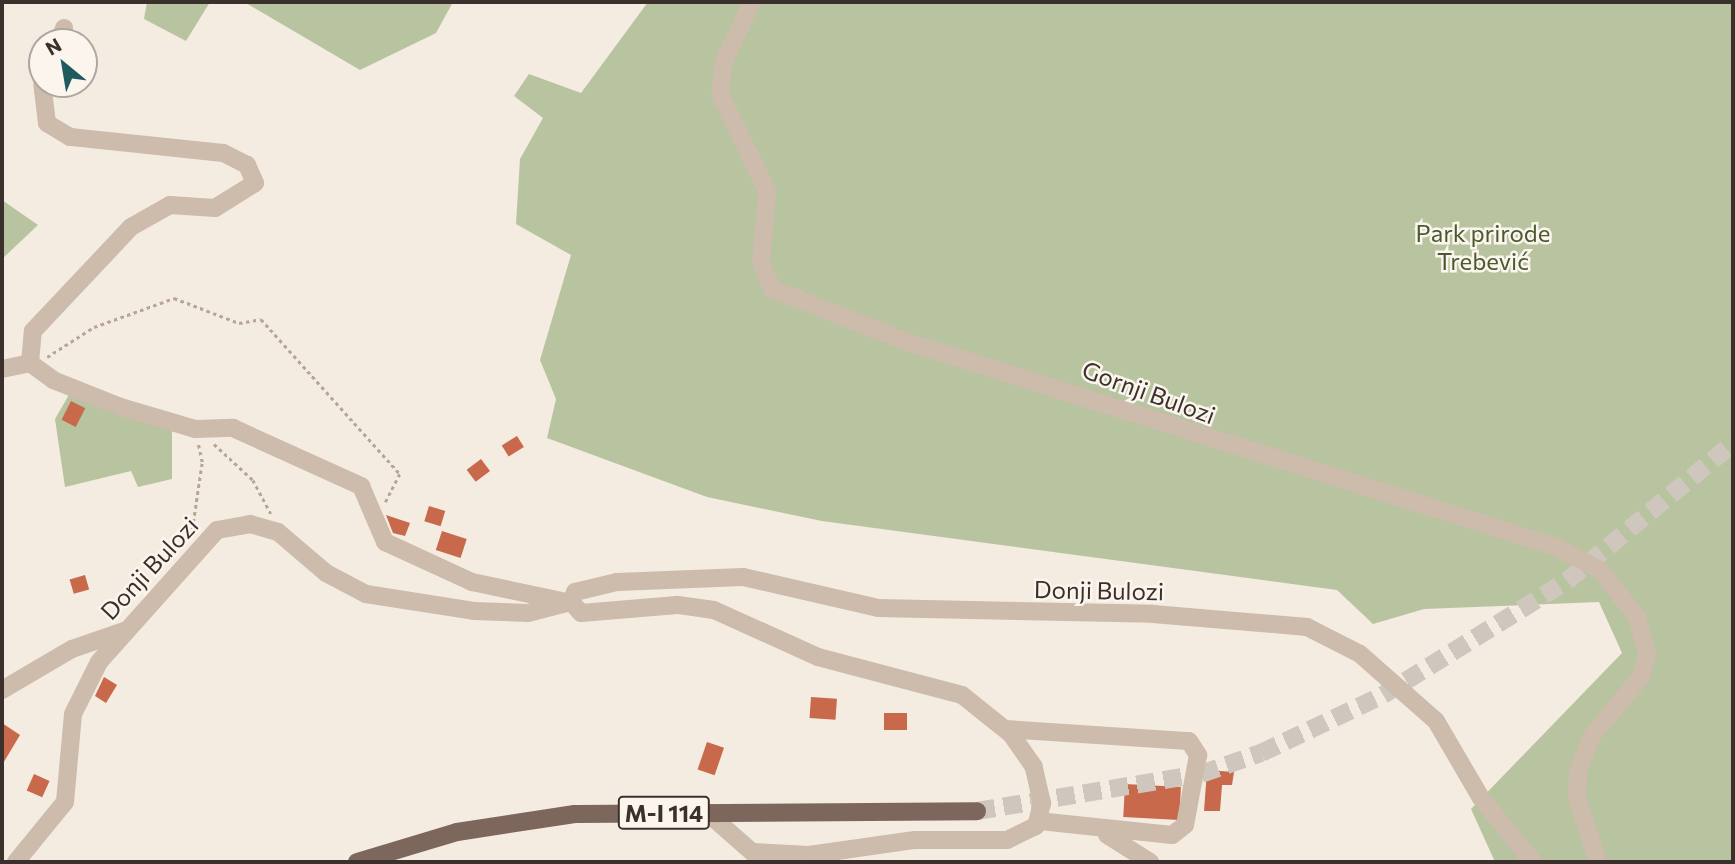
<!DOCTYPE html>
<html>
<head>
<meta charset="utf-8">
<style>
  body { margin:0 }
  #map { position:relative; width:1735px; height:864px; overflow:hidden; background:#f4ebe1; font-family:Commissioner,sans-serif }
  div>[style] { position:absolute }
  .green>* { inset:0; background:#b8c4a0 }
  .building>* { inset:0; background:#c8694b; transform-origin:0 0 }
  .major-tunnel>* { height:18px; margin-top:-9px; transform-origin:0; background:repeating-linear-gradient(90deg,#cfc6bd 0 18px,transparent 0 27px) }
  .path>* { height:2.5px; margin-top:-1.25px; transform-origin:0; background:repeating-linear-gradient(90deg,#b9a596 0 3.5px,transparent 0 7px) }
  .minor>* { height:18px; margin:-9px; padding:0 9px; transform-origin:9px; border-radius:9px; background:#cdbbac }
  .major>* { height:18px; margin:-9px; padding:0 9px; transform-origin:9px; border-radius:9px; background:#7d675c }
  span { translate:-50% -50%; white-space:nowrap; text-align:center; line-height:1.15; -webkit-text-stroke:5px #fbf5ee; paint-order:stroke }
  .shield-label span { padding:2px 5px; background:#fbf5ee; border:2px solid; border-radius:5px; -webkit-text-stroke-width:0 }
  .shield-label { font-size:23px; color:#3b302b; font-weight:700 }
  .park-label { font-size:24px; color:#4a5a2e }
  .street-label { font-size:24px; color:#3b302b }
  .frame { position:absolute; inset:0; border:4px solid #3b302b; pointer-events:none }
  .north { position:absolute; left:28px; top:28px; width:70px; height:70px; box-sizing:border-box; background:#fbf5ee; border:2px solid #aea6a0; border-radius:50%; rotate:330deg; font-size:19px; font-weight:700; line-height:28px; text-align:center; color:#3b302b }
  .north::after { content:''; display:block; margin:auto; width:24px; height:32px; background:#1f5a5e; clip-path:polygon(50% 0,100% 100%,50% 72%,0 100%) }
</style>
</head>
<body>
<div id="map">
  <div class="green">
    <i style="clip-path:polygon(147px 2px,210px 2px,186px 41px,144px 19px)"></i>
    <i style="clip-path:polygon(244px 2px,453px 2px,436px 33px,360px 70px)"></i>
    <i style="clip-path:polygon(648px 2px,1733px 2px,1733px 862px,1495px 862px,1471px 809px,1622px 653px,1599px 602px,1424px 609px,1373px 624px,1337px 590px,822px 521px,707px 497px,547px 438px,556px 399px,540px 360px,571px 255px,516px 224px,520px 159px,543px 118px,514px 96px,529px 74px,581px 93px)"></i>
    <i style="clip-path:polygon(2px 200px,38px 225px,2px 259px)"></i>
    <i style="clip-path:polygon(70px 393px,172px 429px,172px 479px,138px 487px,131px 471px,65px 487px,55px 419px)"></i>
  </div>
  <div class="building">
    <i style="left:71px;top:401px;width:16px;height:21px;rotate:27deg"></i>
    <i style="left:517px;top:436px;width:13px;height:18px;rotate:58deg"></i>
    <i style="left:481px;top:459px;width:15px;height:18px;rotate:53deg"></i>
    <i style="left:429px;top:506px;width:17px;height:16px;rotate:17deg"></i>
    <i style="clip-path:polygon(386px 515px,410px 523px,405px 536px,393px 533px)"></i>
    <i style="left:442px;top:531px;width:26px;height:20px;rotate:18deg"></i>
    <i style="left:85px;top:575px;width:15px;height:16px;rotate:74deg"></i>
    <i style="clip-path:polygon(104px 677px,117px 685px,106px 703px,95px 696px)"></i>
    <i style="left:811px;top:697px;width:26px;height:21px;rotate:4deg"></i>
    <i style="left:907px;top:713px;width:17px;height:23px;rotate:90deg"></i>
    <i style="clip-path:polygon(2px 723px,20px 735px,2px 765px)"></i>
    <i style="left:707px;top:742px;width:18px;height:29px;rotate:19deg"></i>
    <i style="clip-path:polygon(1207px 770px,1234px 772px,1232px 785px,1222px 785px,1220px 811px,1204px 811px)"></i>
    <i style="left:34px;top:774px;width:17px;height:18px;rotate:24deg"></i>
    <i style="left:1125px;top:784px;width:56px;height:33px;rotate:3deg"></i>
  </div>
  <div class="major-tunnel">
    <i style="left:977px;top:811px;width:227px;rotate:-9.4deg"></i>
    <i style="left:1201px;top:774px;width:64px;rotate:-19.3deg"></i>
    <i style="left:1261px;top:753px;width:135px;rotate:-25.4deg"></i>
    <i style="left:1383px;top:695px;width:216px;rotate:-31.8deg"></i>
    <i style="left:1567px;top:581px;width:216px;rotate:-39.7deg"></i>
  </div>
  <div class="path">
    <i style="left:47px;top:357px;width:56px;rotate:-32.6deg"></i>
    <i style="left:94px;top:327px;width:85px;rotate:-19.9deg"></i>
    <i style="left:174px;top:298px;width:70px;rotate:21deg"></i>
    <i style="left:239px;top:323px;width:22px;rotate:-10deg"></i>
    <i style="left:261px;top:319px;width:208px;rotate:48.1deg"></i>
    <i style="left:400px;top:474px;width:34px;rotate:117deg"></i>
    <i style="left:214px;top:444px;width:53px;rotate:42.7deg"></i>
    <i style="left:253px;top:480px;width:38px;rotate:62deg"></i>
    <i style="left:191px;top:536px;width:75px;rotate:-81.5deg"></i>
    <i style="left:202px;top:462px;width:19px;rotate:-102deg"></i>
  </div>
  <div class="minor">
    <i style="left:752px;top:2px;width:65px;rotate:115.4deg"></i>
    <i style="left:724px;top:61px;width:33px;rotate:97deg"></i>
    <i style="left:720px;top:94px;width:108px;rotate:64.1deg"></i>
    <i style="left:767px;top:191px;width:71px;rotate:94.8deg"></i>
    <i style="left:761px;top:262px;width:29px;rotate:68deg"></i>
    <i style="left:772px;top:289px;width:146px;rotate:21.3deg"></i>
    <i style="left:908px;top:342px;width:681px;rotate:17.53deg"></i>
    <i style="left:1557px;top:547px;width:49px;rotate:28.1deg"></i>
    <i style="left:1600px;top:570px;width:60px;rotate:51.8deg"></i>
    <i style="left:1637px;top:617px;width:39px;rotate:75deg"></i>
    <i style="left:1647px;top:655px;width:23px;rotate:105deg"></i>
    <i style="left:1641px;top:677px;width:77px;rotate:129.7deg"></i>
    <i style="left:1592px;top:736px;width:38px;rotate:112deg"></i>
    <i style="left:1578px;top:771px;width:27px;rotate:92deg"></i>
    <i style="left:1577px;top:798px;width:67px;rotate:71.8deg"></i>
    <i style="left:59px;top:42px;width:15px;rotate:-70deg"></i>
    <i style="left:30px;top:363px;width:32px;rotate:-85deg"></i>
    <i style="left:33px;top:331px;width:143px;rotate:-46.7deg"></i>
    <i style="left:131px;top:227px;width:45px;rotate:-29.4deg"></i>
    <i style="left:170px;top:205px;width:45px;rotate:3.8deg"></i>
    <i style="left:215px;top:208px;width:47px;rotate:-32deg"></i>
    <i style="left:255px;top:183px;width:20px;rotate:-114deg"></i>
    <i style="left:247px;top:165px;width:27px;rotate:-153deg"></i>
    <i style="left:223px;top:153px;width:154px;rotate:-174deg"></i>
    <i style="left:70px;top:137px;width:27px;rotate:-149deg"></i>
    <i style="left:47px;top:123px;width:39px;rotate:-97deg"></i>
    <i style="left:2px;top:369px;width:29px;rotate:-12deg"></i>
    <i style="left:30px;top:363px;width:29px;rotate:36deg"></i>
    <i style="left:53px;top:380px;width:73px;rotate:21.7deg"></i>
    <i style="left:121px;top:407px;width:77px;rotate:16.6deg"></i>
    <i style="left:195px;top:429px;width:38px;rotate:-2deg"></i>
    <i style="left:233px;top:428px;width:141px;rotate:24.4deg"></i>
    <i style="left:361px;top:486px;width:61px;rotate:66.8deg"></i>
    <i style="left:385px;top:542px;width:96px;rotate:24.7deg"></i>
    <i style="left:472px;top:582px;width:92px;rotate:11.9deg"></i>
    <i style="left:2px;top:690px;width:81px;rotate:-30.4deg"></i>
    <i style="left:72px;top:649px;width:55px;rotate:-19.1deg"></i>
    <i style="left:1006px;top:729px;width:183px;rotate:3.8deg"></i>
    <i style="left:1189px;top:741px;width:17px;rotate:57deg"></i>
    <i style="left:1198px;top:755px;width:71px;rotate:100.5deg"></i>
    <i style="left:1185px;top:825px;width:16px;rotate:142deg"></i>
    <i style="left:1172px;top:835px;width:135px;rotate:-174deg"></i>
    <i style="left:711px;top:816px;width:55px;rotate:41.3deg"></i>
    <i style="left:752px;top:852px;width:57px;rotate:3deg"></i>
    <i style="left:809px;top:855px;width:107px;rotate:-8.1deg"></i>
    <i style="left:915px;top:840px;width:92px"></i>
    <i style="left:1007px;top:840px;width:32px;rotate:-26deg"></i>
    <i style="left:1036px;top:826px;width:24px;rotate:-75deg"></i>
    <i style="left:1042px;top:803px;width:37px;rotate:-103deg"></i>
    <i style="left:1034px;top:767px;width:39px;rotate:-125deg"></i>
    <i style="left:1012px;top:735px;width:64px;rotate:-141.3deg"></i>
    <i style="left:962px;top:695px;width:149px;rotate:-165.2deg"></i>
    <i style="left:818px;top:657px;width:114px;rotate:-155.7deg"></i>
    <i style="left:714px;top:610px;width:37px;rotate:-172deg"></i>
    <i style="left:677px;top:605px;width:96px;rotate:175.2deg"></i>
    <i style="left:581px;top:613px;width:15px;rotate:-132deg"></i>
    <i style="left:571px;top:602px;width:11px;rotate:-68deg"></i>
    <i style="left:575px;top:592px;width:43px;rotate:-13.4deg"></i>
    <i style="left:617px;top:582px;width:126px;rotate:-2.3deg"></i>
    <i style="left:743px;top:577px;width:139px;rotate:12.9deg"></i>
    <i style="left:878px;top:608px;width:275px;rotate:1.2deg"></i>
    <i style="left:1153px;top:614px;width:155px;rotate:4.8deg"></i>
    <i style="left:1307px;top:627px;width:59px;rotate:27deg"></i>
    <i style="left:1360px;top:654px;width:101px;rotate:41.4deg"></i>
    <i style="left:1436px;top:721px;width:89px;rotate:59.7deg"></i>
    <i style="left:1481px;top:798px;width:82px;rotate:50.9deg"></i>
    <i style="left:1107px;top:835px;width:51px;rotate:32.1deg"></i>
    <i style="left:16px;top:862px;width:77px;rotate:-50.8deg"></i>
    <i style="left:65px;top:802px;width:88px;rotate:-84.8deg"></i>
    <i style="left:73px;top:714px;width:58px;rotate:-63.4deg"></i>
    <i style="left:99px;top:662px;width:177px;rotate:-48.2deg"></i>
    <i style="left:217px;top:530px;width:34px;rotate:-10deg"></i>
    <i style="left:250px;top:524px;width:29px;rotate:16deg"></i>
    <i style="left:278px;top:532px;width:63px;rotate:40.5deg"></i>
    <i style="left:326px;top:573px;width:45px;rotate:27.7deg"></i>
    <i style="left:366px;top:594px;width:109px;rotate:8.9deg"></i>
    <i style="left:474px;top:611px;width:54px;rotate:2.1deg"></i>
    <i style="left:528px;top:613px;width:44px;rotate:-14.3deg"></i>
  </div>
  <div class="major">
    <i style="left:357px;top:862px;width:104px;rotate:-16.7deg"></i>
    <i style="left:457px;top:832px;width:119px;rotate:-8.7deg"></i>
    <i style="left:575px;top:814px;width:402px;rotate:-0.4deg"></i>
  </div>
  <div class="shield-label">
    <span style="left:664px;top:813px">M-I 114</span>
  </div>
  <div class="park-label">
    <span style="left:1483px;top:247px">Park prirode<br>Trebević</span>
  </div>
  <div class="street-label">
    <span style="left:1149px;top:392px;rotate:20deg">Gornji Bulozi</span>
    <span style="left:149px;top:568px;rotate:-47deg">Donji Bulozi</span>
    <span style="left:1099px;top:590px;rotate:1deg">Donji Bulozi</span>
  </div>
  <div class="frame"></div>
  <div class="north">N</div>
</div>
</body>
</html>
